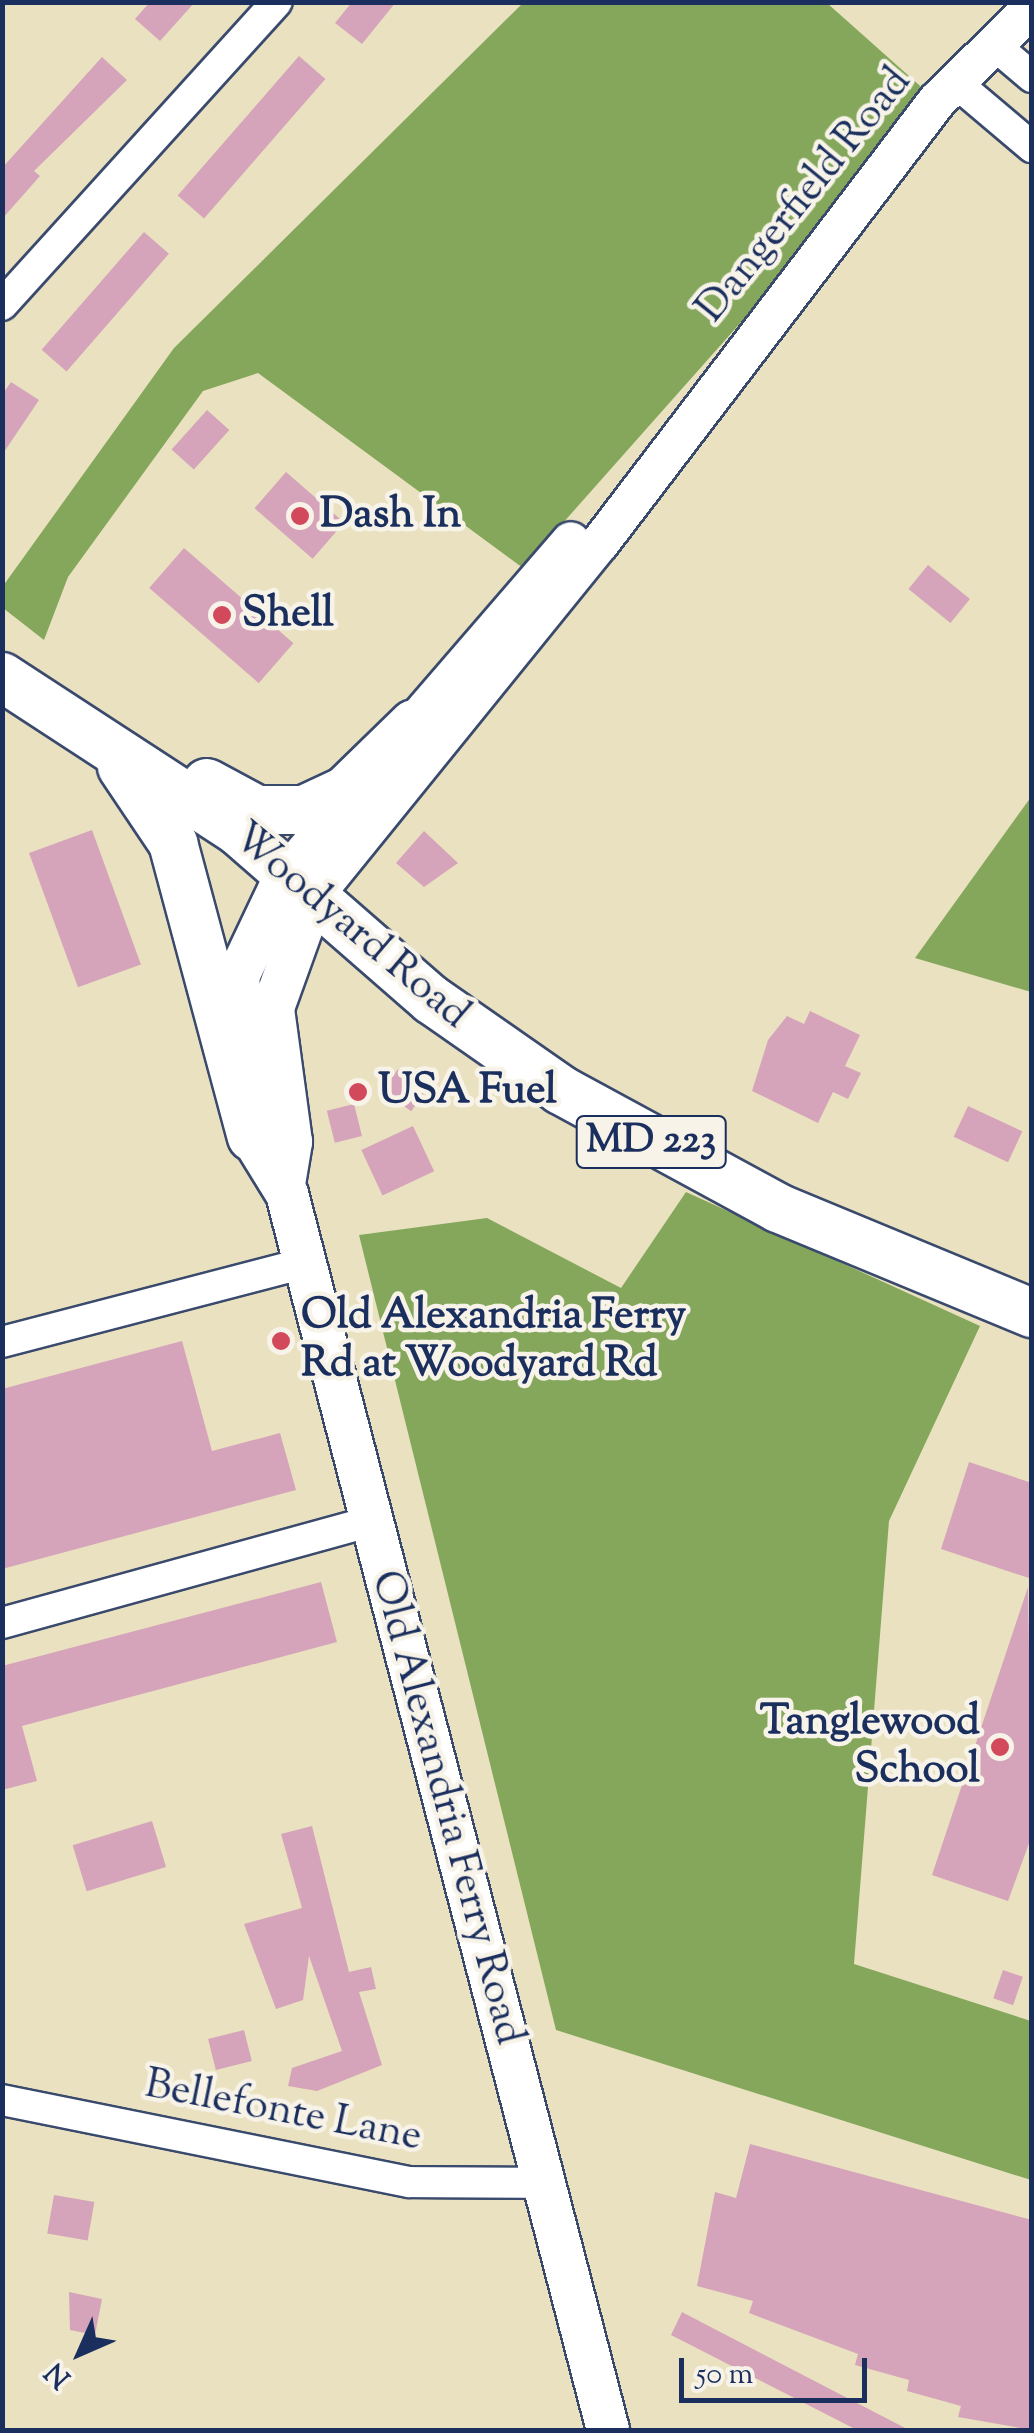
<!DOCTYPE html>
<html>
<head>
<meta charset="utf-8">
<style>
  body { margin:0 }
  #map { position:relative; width:1034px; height:2433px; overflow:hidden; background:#eae1c0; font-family:"Sorts Mill Goudy",serif }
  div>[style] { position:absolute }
  .forest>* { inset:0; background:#84a75c }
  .building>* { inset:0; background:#d5a4ba; transform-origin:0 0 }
  .roads { filter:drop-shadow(2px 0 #3a4a6d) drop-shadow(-2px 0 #3a4a6d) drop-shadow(0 2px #3a4a6d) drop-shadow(0 -2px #3a4a6d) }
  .minor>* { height:30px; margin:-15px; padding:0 15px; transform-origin:15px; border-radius:15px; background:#fff }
  .tertiary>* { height:38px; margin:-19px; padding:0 19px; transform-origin:19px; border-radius:19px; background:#fff }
  .secondary>* { height:42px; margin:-21px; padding:0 21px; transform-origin:21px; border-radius:21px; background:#fff }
  .primary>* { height:48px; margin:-24px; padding:0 24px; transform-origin:24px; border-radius:24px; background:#fff }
  .dots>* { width:28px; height:28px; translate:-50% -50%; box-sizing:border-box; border:5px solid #f7f3e8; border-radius:50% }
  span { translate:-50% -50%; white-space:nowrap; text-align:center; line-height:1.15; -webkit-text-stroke:9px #f7f3e8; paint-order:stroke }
  .shield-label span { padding:2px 8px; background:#f7f3e8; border:2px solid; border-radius:8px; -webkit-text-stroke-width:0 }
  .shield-label { font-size:40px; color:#1b2f5e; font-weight:700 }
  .street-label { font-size:42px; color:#1b2f5e }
  .poi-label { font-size:42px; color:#1b2f5e; font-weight:700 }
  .left { translate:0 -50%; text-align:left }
  .right { translate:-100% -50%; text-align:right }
  .frame { position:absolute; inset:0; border:5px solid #1b2f5e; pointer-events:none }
  .north { position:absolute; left:30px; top:2303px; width:100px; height:100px; -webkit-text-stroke:8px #f7f3e8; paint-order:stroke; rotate:225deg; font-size:28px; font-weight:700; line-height:40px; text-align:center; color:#1b2f5e }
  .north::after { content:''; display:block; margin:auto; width:35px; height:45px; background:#1b2f5e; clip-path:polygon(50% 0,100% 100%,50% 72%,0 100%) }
  .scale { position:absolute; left:679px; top:2358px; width:188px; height:45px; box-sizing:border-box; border:5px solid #1b2f5e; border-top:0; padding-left:12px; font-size:30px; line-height:35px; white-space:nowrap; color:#1b2f5e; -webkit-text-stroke:8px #f7f3e8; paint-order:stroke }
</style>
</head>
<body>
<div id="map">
  <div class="forest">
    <i style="clip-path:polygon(523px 3px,827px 3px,937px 101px,523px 568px,258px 373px,203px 391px,68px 577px,44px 640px,3px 608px,3px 586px,174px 348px)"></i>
    <i style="clip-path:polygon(1031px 797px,1031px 992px,915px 958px)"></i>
    <i style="clip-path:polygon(686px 1192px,980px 1326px,889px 1521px,854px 1964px,1031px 2021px,1031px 2180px,556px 2030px,359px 1235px,487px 1218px,621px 1288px)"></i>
  </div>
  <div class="building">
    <i style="clip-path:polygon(150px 2px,195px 2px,160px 41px,135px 19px)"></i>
    <i style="clip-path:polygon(352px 2px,396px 2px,362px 44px,335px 23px)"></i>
    <i style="left:299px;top:56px;width:35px;height:185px;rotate:41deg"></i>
    <i style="clip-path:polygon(102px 57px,127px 80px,34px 171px,40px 176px,2px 219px,2px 168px)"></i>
    <i style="left:144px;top:232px;width:33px;height:156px;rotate:41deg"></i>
    <i style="clip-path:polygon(11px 382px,39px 400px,2px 455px,2px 395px)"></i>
    <i style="left:207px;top:410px;width:30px;height:53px;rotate:42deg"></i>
    <i style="left:286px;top:472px;width:77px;height:48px;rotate:41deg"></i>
    <i style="left:184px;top:548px;width:145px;height:53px;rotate:41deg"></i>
    <i style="left:928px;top:565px;width:54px;height:31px;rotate:39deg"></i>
    <i style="left:92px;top:830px;width:143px;height:67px;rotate:70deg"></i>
    <i style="clip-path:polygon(424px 831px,458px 863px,424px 887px,396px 863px)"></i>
    <i style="clip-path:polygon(810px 1011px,860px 1035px,845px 1066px,861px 1073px,848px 1099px,833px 1092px,818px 1123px,752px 1091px,768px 1040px,787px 1016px,804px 1024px)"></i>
    <i style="left:398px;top:1069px;width:35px;height:27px;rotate:35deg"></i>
    <i style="left:354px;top:1104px;width:33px;height:28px;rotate:76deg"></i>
    <i style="left:968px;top:1106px;width:60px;height:34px;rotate:25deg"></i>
    <i style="left:413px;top:1126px;width:50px;height:57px;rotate:65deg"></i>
    <i style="clip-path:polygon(182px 1341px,212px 1451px,280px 1433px,296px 1490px,2px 1569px,2px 1389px)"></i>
    <i style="clip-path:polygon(969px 1462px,1032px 1483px,1032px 1579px,941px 1549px)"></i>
    <i style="clip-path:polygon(321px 1582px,337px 1642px,22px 1726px,37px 1781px,2px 1790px,2px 1666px)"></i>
    <i style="clip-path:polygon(1028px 1587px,1032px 1835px,1008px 1901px,932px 1875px)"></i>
    <i style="left:152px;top:1821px;width:48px;height:83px;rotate:73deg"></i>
    <i style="clip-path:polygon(312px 1826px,349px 1972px,371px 1967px,376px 1989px,359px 1992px,382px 2065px,317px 2091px,288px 2086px,292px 2068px,342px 2051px,309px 1956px,303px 2000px,276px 2009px,244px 1924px,302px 1908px,281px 1834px)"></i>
    <i style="left:1003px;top:1970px;width:21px;height:30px;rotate:19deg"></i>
    <i style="left:244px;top:2030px;width:32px;height:37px;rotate:76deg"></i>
    <i style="clip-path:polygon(750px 2144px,1032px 2220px,1032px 2430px,958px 2417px,961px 2406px,907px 2391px,909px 2380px,855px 2365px,858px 2354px,749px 2313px,753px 2301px,697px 2286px,715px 2192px,736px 2198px)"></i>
    <i style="left:54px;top:2195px;width:41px;height:39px;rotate:10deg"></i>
    <i style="clip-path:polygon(69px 2292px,102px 2299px,95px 2335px,70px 2330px)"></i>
    <i style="clip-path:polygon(682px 2312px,703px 2323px,909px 2430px,857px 2430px,671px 2335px)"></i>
  </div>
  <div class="roads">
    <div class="minor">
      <i style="left:993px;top:44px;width:51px;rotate:40.2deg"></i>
      <i style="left:955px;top:82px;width:101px;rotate:40.2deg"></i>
      <i style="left:2px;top:305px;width:409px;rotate:-47.8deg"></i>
      <i style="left:2px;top:1342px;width:313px;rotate:-14.6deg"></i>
      <i style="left:2px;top:1623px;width:380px;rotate:-15.4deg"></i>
      <i style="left:2px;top:2100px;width:415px;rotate:11.4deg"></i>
      <i style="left:409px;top:2182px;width:139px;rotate:0.4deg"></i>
    </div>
    <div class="tertiary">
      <i style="left:395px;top:745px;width:269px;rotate:-49.2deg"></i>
      <i style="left:287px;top:873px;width:113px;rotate:-49.7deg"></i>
      <i style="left:313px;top:897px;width:456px;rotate:-51deg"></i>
      <i style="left:600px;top:543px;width:556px;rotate:-52.68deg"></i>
      <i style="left:937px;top:101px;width:133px;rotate:-44.4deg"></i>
    </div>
    <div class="secondary">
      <i style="left:287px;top:873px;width:114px;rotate:115.4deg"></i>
      <i style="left:238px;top:976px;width:162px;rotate:85deg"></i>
      <i style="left:252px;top:1137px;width:67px;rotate:58.4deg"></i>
      <i style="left:287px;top:1194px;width:1277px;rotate:75.44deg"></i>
      <i style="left:284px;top:1184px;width:43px;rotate:-80.5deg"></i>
      <i style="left:291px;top:1142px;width:135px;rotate:-97.7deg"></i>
      <i style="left:273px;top:1008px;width:118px;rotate:-70.2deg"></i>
    </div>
    <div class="primary">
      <i style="left:2px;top:677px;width:282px;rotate:33.1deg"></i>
      <i style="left:238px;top:831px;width:257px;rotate:41.1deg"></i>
      <i style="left:432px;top:1000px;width:157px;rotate:34.9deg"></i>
      <i style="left:561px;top:1090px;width:247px;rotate:28.5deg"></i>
      <i style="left:778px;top:1208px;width:275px;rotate:22.5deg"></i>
      <i style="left:122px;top:767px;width:92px;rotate:56.1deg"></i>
      <i style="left:173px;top:843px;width:304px;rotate:75deg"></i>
      <i style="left:207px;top:783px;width:57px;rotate:28.4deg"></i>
      <i style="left:257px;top:810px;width:47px"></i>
      <i style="left:304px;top:810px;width:45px;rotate:-24.9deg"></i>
      <i style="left:345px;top:791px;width:96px;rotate:-44.2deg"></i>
    </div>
  </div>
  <div class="dots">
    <i style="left:300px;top:516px;background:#d1495b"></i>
    <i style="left:222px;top:615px;background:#d1495b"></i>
    <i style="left:358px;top:1092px;background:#d1495b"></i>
    <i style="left:281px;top:1341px;background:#d1495b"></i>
    <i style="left:1000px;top:1747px;background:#d1495b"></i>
  </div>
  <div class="shield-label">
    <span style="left:651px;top:1142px">MD 223</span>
  </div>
  <div class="street-label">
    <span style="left:805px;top:196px;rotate:-51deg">Dangerfield Road</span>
    <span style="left:350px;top:927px;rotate:40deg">Woodyard Road</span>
    <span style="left:446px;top:1808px;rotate:75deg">Old Alexandria Ferry Road</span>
    <span style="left:283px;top:2112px;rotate:11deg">Bellefonte Lane</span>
  </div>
  <div class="poi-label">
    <span class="left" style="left:320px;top:516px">Dash In</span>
    <span class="left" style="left:242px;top:615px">Shell</span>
    <span class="left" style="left:378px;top:1092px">USA Fuel</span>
    <span class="left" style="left:301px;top:1341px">Old Alexandria Ferry<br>Rd at Woodyard Rd</span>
    <span class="right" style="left:980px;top:1747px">Tanglewood<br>School</span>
  </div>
  <div class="frame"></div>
  <div class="north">N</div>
  <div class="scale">50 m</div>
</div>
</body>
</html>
